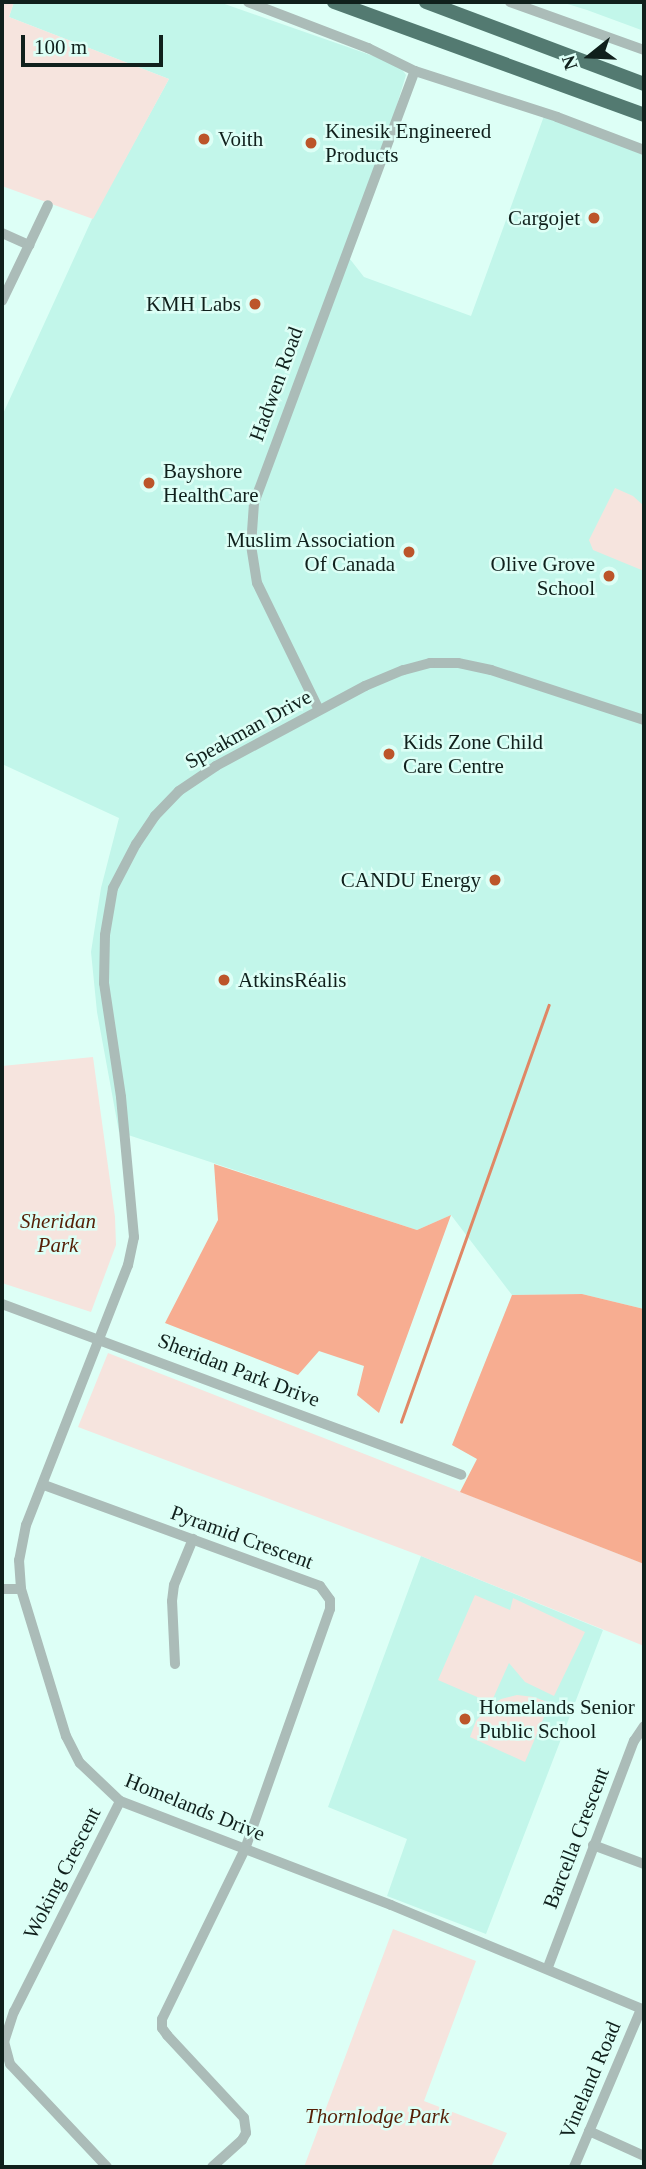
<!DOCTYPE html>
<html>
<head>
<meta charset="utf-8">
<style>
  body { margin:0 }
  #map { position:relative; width:646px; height:2169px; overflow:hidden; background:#ddfff6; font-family:Georgia,serif }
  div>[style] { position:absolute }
  .built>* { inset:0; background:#c2f6ea }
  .green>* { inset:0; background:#f6e4de }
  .forest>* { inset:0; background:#f7ad91 }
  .stream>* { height:2.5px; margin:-1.25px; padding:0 1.25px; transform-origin:1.25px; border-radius:1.25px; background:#e08765 }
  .minor>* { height:10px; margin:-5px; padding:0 5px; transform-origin:5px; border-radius:5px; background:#abbcb8 }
  .highway>* { height:14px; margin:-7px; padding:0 7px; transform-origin:7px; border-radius:7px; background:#537a71 }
  .dots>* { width:19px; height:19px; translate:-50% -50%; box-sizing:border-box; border:4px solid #ddfff6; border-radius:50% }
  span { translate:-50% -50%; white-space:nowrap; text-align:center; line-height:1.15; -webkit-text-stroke:5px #ddfff6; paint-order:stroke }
  .poi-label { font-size:21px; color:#10201c }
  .left { translate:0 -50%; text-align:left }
  .right { translate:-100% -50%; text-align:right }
  .street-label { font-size:21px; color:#10201c }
  .park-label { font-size:21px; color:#561f06; font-style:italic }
  .frame { position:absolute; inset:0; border:4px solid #10201c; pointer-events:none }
  .north { position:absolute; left:555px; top:21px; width:70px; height:70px; -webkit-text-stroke:5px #ddfff6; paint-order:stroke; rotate:252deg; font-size:19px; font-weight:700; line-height:28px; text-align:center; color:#10201c }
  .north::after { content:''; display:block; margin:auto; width:24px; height:32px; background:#10201c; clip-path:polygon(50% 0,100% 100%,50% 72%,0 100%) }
  .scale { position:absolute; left:21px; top:35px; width:142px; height:32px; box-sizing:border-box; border:4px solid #10201c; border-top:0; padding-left:9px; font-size:21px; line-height:24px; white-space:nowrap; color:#10201c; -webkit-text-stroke:5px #ddfff6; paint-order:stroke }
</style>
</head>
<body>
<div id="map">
  <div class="built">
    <i style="clip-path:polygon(14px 2px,219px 2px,399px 65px,406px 75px,378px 167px,346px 254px,364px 277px,471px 316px,544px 116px,644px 154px,644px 1309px,582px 1294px,512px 1295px,451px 1215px,417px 1230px,119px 1132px,97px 1012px,91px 952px,101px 888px,119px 818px,2px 764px,2px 416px,92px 219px,169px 79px,9px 17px)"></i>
    <i style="clip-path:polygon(561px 2px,644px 2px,644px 31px,587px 10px)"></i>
    <i style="clip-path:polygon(421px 1556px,603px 1630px,486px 1934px,387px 1896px,407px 1839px,328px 1807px)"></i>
  </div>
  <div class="green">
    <i style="clip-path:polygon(2px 2px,14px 2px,9px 17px,169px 79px,93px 219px,2px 186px)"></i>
    <i style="clip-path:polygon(615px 488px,633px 496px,644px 506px,644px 571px,593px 550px,589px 540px)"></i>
    <i style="clip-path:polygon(93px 1057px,115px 1217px,116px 1245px,91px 1312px,2px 1283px,2px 1066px)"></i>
    <i style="clip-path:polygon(108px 1353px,644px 1564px,644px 1646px,421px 1556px,78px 1427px)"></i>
    <i style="clip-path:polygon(475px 1595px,510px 1610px,513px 1598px,585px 1632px,554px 1696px,525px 1682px,509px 1663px,491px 1703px,438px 1680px)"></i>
    <i style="clip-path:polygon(517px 1695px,534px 1697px,550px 1703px,525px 1762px,470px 1737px,476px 1721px,487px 1708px,501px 1699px)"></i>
    <i style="clip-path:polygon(393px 1929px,476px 1961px,424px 2101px,507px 2133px,491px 2167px,304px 2167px)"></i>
  </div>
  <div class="forest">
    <i style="clip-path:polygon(214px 1164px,417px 1230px,451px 1215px,379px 1413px,357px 1395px,364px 1366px,319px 1351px,298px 1375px,165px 1323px,218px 1220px)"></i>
    <i style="clip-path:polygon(582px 1294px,644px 1309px,644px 1564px,460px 1492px,477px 1459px,452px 1445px,512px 1295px)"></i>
  </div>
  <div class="stream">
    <i style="left:401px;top:1422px;width:442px;rotate:-70.5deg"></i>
  </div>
  <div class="minor">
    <i style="left:248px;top:2px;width:129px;rotate:21deg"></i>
    <i style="left:368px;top:48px;width:52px;rotate:26.1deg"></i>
    <i style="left:415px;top:71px;width:149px;rotate:17.9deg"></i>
    <i style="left:557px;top:117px;width:93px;rotate:20.8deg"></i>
    <i style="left:510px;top:2px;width:142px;rotate:19.7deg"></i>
    <i style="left:2px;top:233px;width:30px;rotate:24deg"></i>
    <i style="left:29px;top:245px;width:62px;rotate:115.7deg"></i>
    <i style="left:29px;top:245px;width:44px;rotate:-64.6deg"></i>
    <i style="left:319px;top:710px;width:141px;rotate:-116deg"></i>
    <i style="left:257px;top:583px;width:37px;rotate:-99deg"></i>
    <i style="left:251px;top:546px;width:43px;rotate:-86deg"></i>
    <i style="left:254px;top:503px;width:461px;rotate:-69.6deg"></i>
    <i style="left:644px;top:720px;width:161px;rotate:-161.9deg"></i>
    <i style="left:491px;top:670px;width:34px;rotate:-168deg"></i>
    <i style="left:458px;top:663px;width:28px;rotate:180deg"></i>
    <i style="left:430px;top:663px;width:28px;rotate:165deg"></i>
    <i style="left:403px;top:670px;width:41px;rotate:157.2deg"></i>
    <i style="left:365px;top:686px;width:169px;rotate:151.8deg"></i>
    <i style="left:216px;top:766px;width:45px;rotate:146deg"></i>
    <i style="left:179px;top:791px;width:35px;rotate:134deg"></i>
    <i style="left:155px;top:816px;width:34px;rotate:124deg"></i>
    <i style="left:136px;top:844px;width:50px;rotate:117.6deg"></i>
    <i style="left:113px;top:888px;width:48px;rotate:99.7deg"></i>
    <i style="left:105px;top:935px;width:48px;rotate:91.2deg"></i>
    <i style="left:104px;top:983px;width:115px;rotate:81.5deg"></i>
    <i style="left:121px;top:1097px;width:141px;rotate:84.7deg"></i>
    <i style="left:134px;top:1237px;width:29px;rotate:102deg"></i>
    <i style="left:128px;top:1265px;width:279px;rotate:111.4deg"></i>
    <i style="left:26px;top:1525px;width:36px;rotate:101deg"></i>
    <i style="left:19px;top:1560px;width:29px;rotate:86deg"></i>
    <i style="left:21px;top:1589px;width:154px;rotate:73deg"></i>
    <i style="left:66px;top:1736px;width:30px;rotate:63deg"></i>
    <i style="left:80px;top:1763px;width:55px;rotate:43.5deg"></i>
    <i style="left:120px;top:1801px;width:290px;rotate:21deg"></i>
    <i style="left:391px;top:1905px;width:274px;rotate:22.5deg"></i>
    <i style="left:2px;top:1304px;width:490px;rotate:20.4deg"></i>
    <i style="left:44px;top:1485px;width:294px;rotate:20.1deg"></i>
    <i style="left:320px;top:1586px;width:17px;rotate:54deg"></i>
    <i style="left:330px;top:1600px;width:9px;rotate:90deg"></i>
    <i style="left:330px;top:1609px;width:255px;rotate:109.5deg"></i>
    <i style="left:245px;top:1849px;width:189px;rotate:116deg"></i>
    <i style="left:162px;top:2019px;width:9px;rotate:90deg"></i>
    <i style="left:162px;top:2028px;width:9px;rotate:54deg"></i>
    <i style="left:167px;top:2035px;width:113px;rotate:47.1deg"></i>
    <i style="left:244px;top:2118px;width:15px;rotate:82deg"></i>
    <i style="left:246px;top:2133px;width:8px;rotate:120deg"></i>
    <i style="left:242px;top:2140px;width:40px;rotate:138deg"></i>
    <i style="left:2px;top:1589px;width:19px"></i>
    <i style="left:175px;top:1664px;width:63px;rotate:-92.7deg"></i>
    <i style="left:172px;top:1601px;width:16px;rotate:-83deg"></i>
    <i style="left:174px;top:1585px;width:50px;rotate:-67.6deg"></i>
    <i style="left:593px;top:1845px;width:54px;rotate:20.4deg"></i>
    <i style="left:548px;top:1967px;width:242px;rotate:-69.2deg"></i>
    <i style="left:634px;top:1741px;width:18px;rotate:-56deg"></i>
    <i style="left:589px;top:2131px;width:60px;rotate:24.4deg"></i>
    <i style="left:107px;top:2167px;width:141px;rotate:-133.3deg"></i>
    <i style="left:10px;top:2064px;width:23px;rotate:-105deg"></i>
    <i style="left:4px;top:2042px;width:32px;rotate:-72deg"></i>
    <i style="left:14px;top:2012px;width:236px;rotate:-63.3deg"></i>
    <i style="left:574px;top:2167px;width:172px;rotate:-67deg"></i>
  </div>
  <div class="highway">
    <i style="left:334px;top:2px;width:330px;rotate:20deg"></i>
    <i style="left:426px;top:2px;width:233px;rotate:20.6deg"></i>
  </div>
  <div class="dots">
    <i style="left:204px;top:139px;background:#bc552a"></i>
    <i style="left:311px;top:143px;background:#bc552a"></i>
    <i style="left:594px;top:218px;background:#bc552a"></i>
    <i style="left:255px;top:304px;background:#bc552a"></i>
    <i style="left:149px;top:483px;background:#bc552a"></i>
    <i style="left:409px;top:552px;background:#bc552a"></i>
    <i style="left:609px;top:576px;background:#bc552a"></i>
    <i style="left:389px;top:754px;background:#bc552a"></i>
    <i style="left:495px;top:880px;background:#bc552a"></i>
    <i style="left:224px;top:980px;background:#bc552a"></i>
    <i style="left:465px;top:1719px;background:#bc552a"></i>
  </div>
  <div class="poi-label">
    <span class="left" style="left:325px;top:143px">Kinesik Engineered<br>Products</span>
    <span class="left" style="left:218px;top:139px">Voith</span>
    <span class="right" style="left:580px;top:218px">Cargojet</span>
    <span class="right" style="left:241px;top:304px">KMH Labs</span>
    <span class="left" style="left:163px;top:483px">Bayshore<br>HealthCare</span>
    <span class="right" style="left:395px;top:552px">Muslim Association<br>Of Canada</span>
    <span class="right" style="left:595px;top:576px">Olive Grove<br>School</span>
    <span class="left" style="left:403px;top:754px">Kids Zone Child<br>Care Centre</span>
    <span class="right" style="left:481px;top:880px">CANDU Energy</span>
    <span class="left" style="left:238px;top:980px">AtkinsRéalis</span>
    <span class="left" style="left:479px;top:1719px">Homelands Senior<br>Public School</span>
  </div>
  <div class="street-label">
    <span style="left:276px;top:384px;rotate:-70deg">Hadwen Road</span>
    <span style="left:248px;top:729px;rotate:-29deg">Speakman Drive</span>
    <span style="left:239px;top:1370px;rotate:21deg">Sheridan Park Drive</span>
    <span style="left:242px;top:1537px;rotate:20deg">Pyramid Crescent</span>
    <span style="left:195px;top:1807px;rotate:22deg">Homelands Drive</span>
    <span style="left:576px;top:1838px;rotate:-69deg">Barcella Crescent</span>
    <span style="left:62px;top:1873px;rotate:-63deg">Woking Crescent</span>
    <span style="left:590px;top:2080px;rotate:-67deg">Vineland Road</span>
  </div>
  <div class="park-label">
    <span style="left:58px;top:1233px">Sheridan<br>Park</span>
    <span style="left:377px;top:2116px">Thornlodge Park</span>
  </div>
  <div class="frame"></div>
  <div class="north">N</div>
  <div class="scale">100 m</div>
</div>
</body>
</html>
